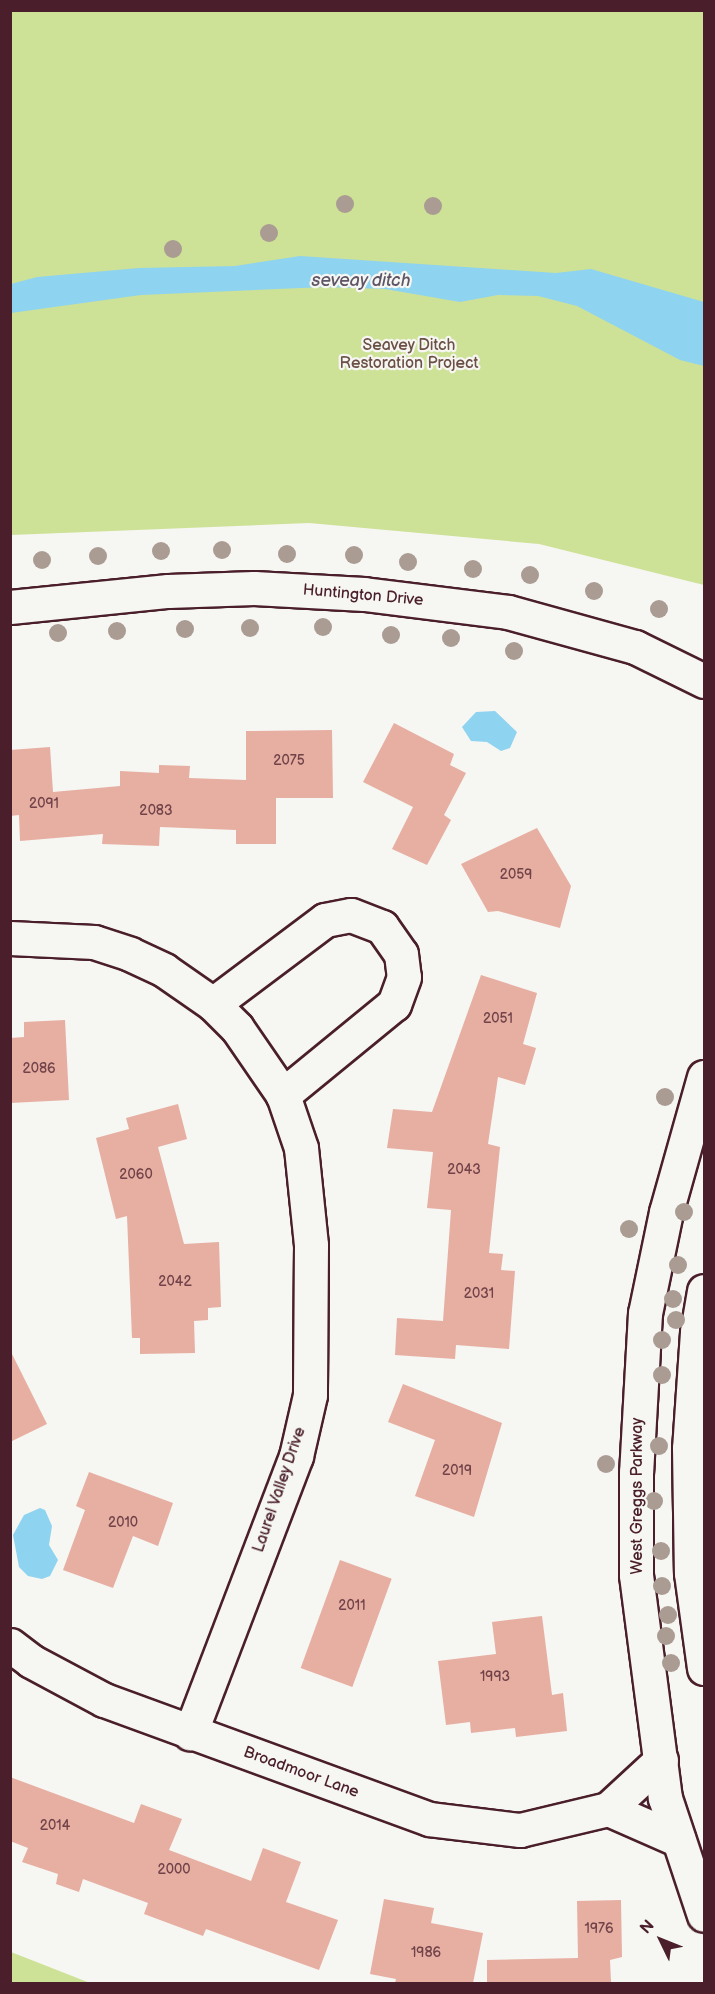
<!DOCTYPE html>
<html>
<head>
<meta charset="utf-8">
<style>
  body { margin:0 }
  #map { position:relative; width:715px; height:1994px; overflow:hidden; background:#f6f6f2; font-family:"Balsamiq Sans",sans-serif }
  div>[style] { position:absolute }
  .green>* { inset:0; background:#cde297 }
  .water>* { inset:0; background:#8ed3f0 }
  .building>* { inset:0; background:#e7aea2; transform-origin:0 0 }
  .roads { filter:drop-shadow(2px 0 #4a1f2b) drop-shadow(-2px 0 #4a1f2b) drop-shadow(0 2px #4a1f2b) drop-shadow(0 -2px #4a1f2b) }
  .minor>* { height:33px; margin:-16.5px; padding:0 16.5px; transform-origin:16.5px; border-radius:16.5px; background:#f6f6f2 }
  .trees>* { width:18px; height:18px; margin:-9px; border-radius:50%; background:#aa9b93 }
  span { translate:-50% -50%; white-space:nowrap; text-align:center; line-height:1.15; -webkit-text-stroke:4.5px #f6f6f2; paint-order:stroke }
  .number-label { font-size:14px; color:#714349 }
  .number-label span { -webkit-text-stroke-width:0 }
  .park-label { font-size:16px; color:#6b5046 }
  .street-label { font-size:16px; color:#4a1f2b }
  .water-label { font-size:18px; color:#5e5566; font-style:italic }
  .frame { position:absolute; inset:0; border:12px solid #4a1f2b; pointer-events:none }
  .north { position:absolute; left:631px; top:1910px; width:60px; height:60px; -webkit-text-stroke:4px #f6f6f2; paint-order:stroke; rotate:313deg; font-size:16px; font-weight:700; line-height:24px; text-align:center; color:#4a1f2b }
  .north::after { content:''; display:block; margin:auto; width:21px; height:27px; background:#4a1f2b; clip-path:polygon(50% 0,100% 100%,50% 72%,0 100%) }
</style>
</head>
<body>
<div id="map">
  <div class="green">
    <i style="clip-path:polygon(10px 11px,704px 11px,704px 585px,539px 544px,309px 523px,11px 535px)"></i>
    <i style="clip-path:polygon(11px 1952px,90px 1983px,11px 1983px)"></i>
  </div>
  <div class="water">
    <i style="clip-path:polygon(300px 256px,556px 273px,591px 269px,704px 302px,704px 366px,680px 360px,577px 306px,538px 296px,498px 295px,460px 302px,385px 289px,325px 287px,141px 295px,11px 313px,11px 284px,37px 277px,139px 268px,235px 266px)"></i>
    <i style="clip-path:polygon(495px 711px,517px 732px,510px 748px,501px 751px,487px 742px,471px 741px,462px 727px,476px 712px)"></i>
    <i style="clip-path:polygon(40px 1508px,45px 1510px,52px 1526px,49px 1545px,58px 1560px,50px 1576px,42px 1579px,28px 1576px,19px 1567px,13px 1535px,24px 1515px)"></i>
  </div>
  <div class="building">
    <i style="clip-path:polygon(394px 723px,454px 754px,450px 765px,466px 773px,444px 815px,451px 820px,427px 865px,392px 849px,413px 807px,363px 782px)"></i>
    <i style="clip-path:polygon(332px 730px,333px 798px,276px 798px,276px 844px,236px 844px,236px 830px,160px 827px,159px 846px,102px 844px,103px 834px,20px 841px,19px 815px,10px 816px,10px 750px,50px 747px,53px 792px,120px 786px,120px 771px,159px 773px,159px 765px,190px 766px,189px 778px,246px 780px,246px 731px)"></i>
    <i style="clip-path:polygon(537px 828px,571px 886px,560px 928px,498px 911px,488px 912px,461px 864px)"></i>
    <i style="clip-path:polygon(481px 975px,537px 993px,523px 1044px,536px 1048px,525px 1085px,498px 1077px,488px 1144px,500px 1147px,489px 1253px,503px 1254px,501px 1270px,515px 1271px,509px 1349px,456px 1345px,455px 1359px,395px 1355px,397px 1318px,443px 1321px,451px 1210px,427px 1208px,433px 1152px,387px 1148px,393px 1109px,432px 1112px)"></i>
    <i style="clip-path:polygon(65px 1020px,69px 1100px,10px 1103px,10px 1038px,24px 1037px,24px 1022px)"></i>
    <i style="clip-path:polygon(178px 1104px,187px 1139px,158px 1147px,184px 1244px,219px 1242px,221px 1307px,208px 1308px,208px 1320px,194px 1321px,195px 1353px,140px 1354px,140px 1338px,132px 1338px,127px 1216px,116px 1219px,96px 1138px,129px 1129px,126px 1118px)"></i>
    <i style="clip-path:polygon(10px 1350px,47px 1424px,10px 1442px)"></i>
    <i style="clip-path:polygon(403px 1384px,502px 1423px,474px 1517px,415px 1496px,435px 1440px,388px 1422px)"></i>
    <i style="clip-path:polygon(89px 1472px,173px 1503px,158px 1546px,133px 1536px,113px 1588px,63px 1570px,85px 1510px,76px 1506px)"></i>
    <i style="left:340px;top:1560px;width:55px;height:115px;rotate:20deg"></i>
    <i style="clip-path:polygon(542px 1616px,552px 1695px,563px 1693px,567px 1731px,516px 1737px,515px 1728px,471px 1733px,470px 1722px,446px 1725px,438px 1661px,496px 1654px,492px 1622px)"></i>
    <i style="clip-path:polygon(10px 1777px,134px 1823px,141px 1804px,182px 1819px,169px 1850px,251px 1881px,263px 1848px,301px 1862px,286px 1902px,338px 1920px,319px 1970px,206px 1929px,203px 1936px,144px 1914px,148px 1903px,83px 1879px,79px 1892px,56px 1884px,58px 1874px,22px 1862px,28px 1848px,10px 1841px)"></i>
    <i style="clip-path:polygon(384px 1899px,434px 1908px,431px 1923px,483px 1933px,473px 1983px,395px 1983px,396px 1979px,370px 1974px)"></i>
    <i style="clip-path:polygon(621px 1900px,622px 1957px,610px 1960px,611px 1983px,487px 1983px,487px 1960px,578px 1958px,577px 1901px)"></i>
  </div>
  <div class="roads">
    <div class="minor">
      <i style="left:10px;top:607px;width:159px;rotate:-5.8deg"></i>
      <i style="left:168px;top:591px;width:86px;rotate:-2deg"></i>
      <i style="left:254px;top:588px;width:110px;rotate:3.1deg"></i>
      <i style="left:364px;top:594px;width:145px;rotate:7.1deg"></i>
      <i style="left:508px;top:612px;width:132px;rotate:15.4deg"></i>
      <i style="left:635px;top:647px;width:77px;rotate:26.2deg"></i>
      <i style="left:10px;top:938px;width:84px;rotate:2.7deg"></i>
      <i style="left:94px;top:942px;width:38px;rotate:18deg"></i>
      <i style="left:130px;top:954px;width:38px;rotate:25deg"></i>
      <i style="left:164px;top:970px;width:60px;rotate:34.8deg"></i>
      <i style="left:213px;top:1004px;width:34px;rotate:45deg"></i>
      <i style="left:237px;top:1028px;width:81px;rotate:55.5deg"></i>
      <i style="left:283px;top:1095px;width:56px;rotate:71.2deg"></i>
      <i style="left:301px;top:1148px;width:98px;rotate:84.1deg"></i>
      <i style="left:311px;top:1245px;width:150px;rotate:90.4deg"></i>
      <i style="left:310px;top:1395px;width:63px;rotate:102.9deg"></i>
      <i style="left:296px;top:1456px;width:297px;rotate:110.9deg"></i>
      <i style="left:213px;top:1004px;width:140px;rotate:-36.9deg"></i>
      <i style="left:325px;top:920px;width:26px;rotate:-11deg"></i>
      <i style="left:351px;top:915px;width:33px;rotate:21deg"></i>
      <i style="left:382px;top:927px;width:33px;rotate:55deg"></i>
      <i style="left:401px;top:954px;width:23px;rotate:83deg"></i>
      <i style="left:404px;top:977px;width:29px;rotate:110deg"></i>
      <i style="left:394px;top:1004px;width:144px;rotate:140.7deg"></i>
      <i style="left:704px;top:1077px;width:140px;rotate:105.7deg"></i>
      <i style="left:666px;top:1212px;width:103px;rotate:101.7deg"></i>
      <i style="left:645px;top:1313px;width:159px;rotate:93.2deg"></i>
      <i style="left:636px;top:1472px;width:103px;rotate:90deg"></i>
      <i style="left:636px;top:1575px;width:225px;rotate:82.6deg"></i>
      <i style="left:665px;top:1798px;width:123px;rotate:71.6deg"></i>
      <i style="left:704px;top:1291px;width:42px;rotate:99.7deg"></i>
      <i style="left:697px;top:1332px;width:116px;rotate:93.9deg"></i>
      <i style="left:689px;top:1448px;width:125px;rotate:89.1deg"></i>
      <i style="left:691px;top:1573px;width:96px;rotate:82.2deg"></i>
      <i style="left:10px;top:1645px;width:26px;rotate:37deg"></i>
      <i style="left:31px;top:1661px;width:83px;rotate:28.1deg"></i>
      <i style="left:104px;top:1700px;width:346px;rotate:20.1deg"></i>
      <i style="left:429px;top:1819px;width:92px;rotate:6.9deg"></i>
      <i style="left:520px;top:1830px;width:90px;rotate:-13.4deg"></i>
      <i style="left:661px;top:1760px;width:72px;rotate:137.2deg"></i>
      <i style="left:608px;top:1809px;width:77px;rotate:23.6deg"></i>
    </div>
  </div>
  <div class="trees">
    <i style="left:345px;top:204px"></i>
    <i style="left:433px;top:206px"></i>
    <i style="left:269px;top:233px"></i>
    <i style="left:173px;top:249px"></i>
    <i style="left:222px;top:550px"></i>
    <i style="left:161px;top:551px"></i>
    <i style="left:287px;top:554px"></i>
    <i style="left:354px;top:555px"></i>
    <i style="left:98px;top:556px"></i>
    <i style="left:42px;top:560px"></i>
    <i style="left:408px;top:562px"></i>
    <i style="left:473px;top:569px"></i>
    <i style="left:530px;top:575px"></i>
    <i style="left:594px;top:591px"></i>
    <i style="left:659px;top:609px"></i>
    <i style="left:323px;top:627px"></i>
    <i style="left:250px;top:628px"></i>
    <i style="left:185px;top:629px"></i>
    <i style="left:117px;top:631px"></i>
    <i style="left:58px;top:633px"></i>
    <i style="left:391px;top:635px"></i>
    <i style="left:451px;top:638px"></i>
    <i style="left:514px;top:651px"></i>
    <i style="left:665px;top:1097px"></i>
    <i style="left:684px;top:1212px"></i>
    <i style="left:629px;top:1229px"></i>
    <i style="left:678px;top:1265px"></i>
    <i style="left:673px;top:1299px"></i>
    <i style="left:676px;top:1320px"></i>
    <i style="left:662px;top:1340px"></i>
    <i style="left:662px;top:1375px"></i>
    <i style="left:659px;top:1446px"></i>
    <i style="left:606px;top:1464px"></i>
    <i style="left:654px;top:1501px"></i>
    <i style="left:661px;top:1551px"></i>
    <i style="left:662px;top:1586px"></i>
    <i style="left:668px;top:1615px"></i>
    <i style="left:666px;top:1636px"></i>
    <i style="left:671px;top:1663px"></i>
  </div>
  <div class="number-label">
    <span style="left:289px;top:761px">2075</span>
    <span style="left:44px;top:804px">2091</span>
    <span style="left:156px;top:811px">2083</span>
    <span style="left:516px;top:875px">2059</span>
    <span style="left:498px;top:1019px">2051</span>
    <span style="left:39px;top:1069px">2086</span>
    <span style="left:464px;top:1170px">2043</span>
    <span style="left:136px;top:1175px">2060</span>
    <span style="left:175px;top:1282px">2042</span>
    <span style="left:479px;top:1294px">2031</span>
    <span style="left:457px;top:1471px">2019</span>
    <span style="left:123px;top:1523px">2010</span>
    <span style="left:352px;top:1606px">2011</span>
    <span style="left:495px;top:1677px">1993</span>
    <span style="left:55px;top:1826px">2014</span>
    <span style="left:174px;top:1870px">2000</span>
    <span style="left:599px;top:1929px">1976</span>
    <span style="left:426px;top:1953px">1986</span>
  </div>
  <div class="park-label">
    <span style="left:409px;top:355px">Seavey Ditch<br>Restoration Project</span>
  </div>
  <div class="street-label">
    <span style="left:363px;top:596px;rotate:5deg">Huntington Drive</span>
    <span style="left:280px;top:1490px;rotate:-71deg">Laurel Valley Drive</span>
    <span style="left:638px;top:1496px;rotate:-90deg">West Greggs Parkway</span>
    <span style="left:301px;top:1773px;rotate:20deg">Broadmoor Lane</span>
  </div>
  <div class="water-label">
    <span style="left:361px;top:281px">seveay ditch</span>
  </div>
  <div class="frame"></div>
  <div class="north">N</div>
</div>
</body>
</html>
